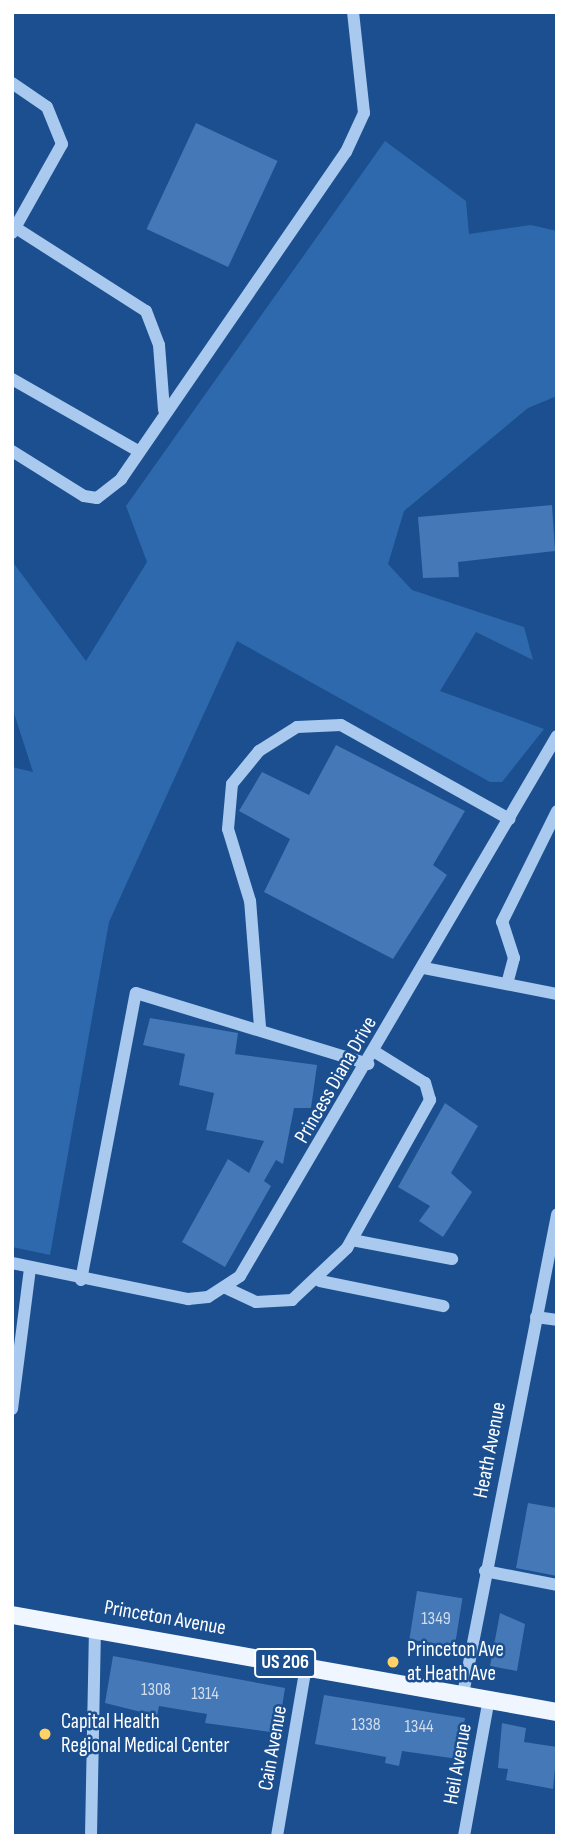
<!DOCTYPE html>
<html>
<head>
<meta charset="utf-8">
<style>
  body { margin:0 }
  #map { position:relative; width:569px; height:1848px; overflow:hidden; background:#1b4f8f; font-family:"Sofia Sans Condensed",sans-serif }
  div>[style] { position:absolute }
  .green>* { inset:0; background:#2e69ad }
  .building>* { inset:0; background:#4478b7; transform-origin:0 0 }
  .minor>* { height:12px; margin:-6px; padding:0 6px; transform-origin:6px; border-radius:6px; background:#a9c9ee }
  .major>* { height:18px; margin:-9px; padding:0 9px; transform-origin:9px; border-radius:9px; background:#f0f6ff }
  .dots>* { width:19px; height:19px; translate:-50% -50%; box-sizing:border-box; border:4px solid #1b4f8f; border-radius:50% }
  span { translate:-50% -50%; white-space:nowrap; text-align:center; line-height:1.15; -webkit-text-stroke:5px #1b4f8f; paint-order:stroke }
  .number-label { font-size:18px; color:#d0dded }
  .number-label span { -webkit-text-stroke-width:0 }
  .shield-label span { padding:2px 5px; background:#1b4f8f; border:2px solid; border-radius:5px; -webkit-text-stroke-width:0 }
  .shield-label { font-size:19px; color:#fff; font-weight:700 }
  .street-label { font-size:21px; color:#fff }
  .poi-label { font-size:21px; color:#fff }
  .left { translate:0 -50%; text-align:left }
  .frame { position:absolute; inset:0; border:14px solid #fff; pointer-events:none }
</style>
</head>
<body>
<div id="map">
  <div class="green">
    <i style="clip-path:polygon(385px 141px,466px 201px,469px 234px,531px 225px,557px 231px,557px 396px,528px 408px,404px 511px,388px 564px,412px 590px,524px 627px,533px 660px,476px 632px,440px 691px,544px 729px,502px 782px,490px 782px,237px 641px,109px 922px,50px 1255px,12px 1247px,12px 767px,33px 772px,12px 707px,12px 561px,86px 661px,147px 562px,126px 506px)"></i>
  </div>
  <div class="building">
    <i style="left:196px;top:123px;width:90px;height:117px;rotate:25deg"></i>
    <i style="clip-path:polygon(552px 505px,555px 551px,458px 562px,459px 577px,423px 578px,418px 517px)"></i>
    <i style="clip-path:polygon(336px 745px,465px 811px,433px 865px,447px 875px,393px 959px,264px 892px,290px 839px,239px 811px,262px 772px,309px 795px)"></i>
    <i style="clip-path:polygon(150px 1018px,238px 1033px,235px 1054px,317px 1065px,311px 1108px,294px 1108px,283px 1164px,276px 1160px,264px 1181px,271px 1186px,225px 1267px,182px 1242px,228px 1159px,249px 1173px,264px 1141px,206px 1130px,214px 1093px,179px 1085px,185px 1054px,143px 1045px)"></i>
    <i style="clip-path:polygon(445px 1103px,478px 1126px,451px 1173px,472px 1192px,443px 1237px,419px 1221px,430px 1206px,398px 1187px)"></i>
    <i style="clip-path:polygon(528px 1503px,557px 1508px,557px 1576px,516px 1568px)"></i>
    <i style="left:417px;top:1591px;width:46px;height:49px;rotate:9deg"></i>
    <i style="clip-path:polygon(500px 1613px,525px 1624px,517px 1671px,490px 1666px)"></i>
    <i style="clip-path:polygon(113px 1656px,285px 1688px,278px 1733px,205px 1723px,207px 1714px,159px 1706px,157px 1716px,105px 1703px)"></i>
    <i style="clip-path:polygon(324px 1695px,465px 1718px,458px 1759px,402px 1751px,399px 1766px,385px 1763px,386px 1757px,315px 1744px)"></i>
    <i style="clip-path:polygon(502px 1723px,526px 1728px,524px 1742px,557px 1747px,553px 1789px,506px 1780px,508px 1769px,498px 1768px)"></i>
  </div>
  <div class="minor">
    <i style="left:12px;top:83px;width:42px;rotate:34.4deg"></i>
    <i style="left:47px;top:107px;width:40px;rotate:68deg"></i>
    <i style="left:62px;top:144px;width:102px;rotate:119.3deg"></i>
    <i style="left:16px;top:228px;width:154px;rotate:32.6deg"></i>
    <i style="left:146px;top:311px;width:36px;rotate:69deg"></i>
    <i style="left:159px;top:345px;width:65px;rotate:85.6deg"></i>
    <i style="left:12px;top:379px;width:145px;rotate:29.7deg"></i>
    <i style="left:12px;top:451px;width:85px;rotate:32deg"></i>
    <i style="left:84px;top:496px;width:13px;rotate:9deg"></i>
    <i style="left:97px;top:498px;width:31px;rotate:-38deg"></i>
    <i style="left:121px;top:479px;width:397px;rotate:-55.5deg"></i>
    <i style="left:346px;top:152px;width:43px;rotate:-65.2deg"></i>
    <i style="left:364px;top:113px;width:102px;rotate:-96.2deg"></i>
    <i style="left:424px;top:968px;width:136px;rotate:11.1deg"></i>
    <i style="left:507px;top:984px;width:27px;rotate:-75deg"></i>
    <i style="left:514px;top:958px;width:38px;rotate:-108deg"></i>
    <i style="left:502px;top:922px;width:124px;rotate:-63.6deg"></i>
    <i style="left:260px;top:1027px;width:126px;rotate:-94.5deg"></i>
    <i style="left:250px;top:901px;width:75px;rotate:-107deg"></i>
    <i style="left:228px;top:829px;width:45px;rotate:-84.9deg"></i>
    <i style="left:232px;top:784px;width:43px;rotate:-50.7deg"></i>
    <i style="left:259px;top:751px;width:45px;rotate:-32.3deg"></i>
    <i style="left:297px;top:727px;width:44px;rotate:-2.6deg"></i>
    <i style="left:341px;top:725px;width:193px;rotate:29.2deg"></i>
    <i style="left:352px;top:1240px;width:102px;rotate:10.8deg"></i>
    <i style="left:12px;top:1263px;width:180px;rotate:11.6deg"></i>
    <i style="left:188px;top:1299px;width:20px;rotate:-6deg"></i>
    <i style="left:208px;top:1297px;width:38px;rotate:-33deg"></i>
    <i style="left:240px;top:1276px;width:626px;rotate:-59.59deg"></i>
    <i style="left:81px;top:1280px;width:292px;rotate:-79.2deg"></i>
    <i style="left:136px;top:993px;width:243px;rotate:17deg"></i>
    <i style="left:320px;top:1281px;width:126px;rotate:11.5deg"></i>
    <i style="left:226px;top:1288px;width:33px;rotate:25deg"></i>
    <i style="left:256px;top:1302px;width:36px;rotate:-3deg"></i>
    <i style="left:292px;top:1300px;width:76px;rotate:-43.4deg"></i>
    <i style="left:347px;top:1248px;width:170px;rotate:-60.7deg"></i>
    <i style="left:430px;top:1100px;width:18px;rotate:-106deg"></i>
    <i style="left:425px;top:1083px;width:59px;rotate:-148.2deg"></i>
    <i style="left:536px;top:1317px;width:21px;rotate:8deg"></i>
    <i style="left:12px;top:1409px;width:141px;rotate:-82.7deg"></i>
    <i style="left:485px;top:1571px;width:73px;rotate:11deg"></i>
    <i style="left:463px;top:1694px;width:489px;rotate:-78.9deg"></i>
    <i style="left:91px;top:1836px;width:207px;rotate:-88.9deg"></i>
    <i style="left:277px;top:1836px;width:171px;rotate:-80.3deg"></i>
    <i style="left:464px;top:1836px;width:139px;rotate:-79.7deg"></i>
  </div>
  <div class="major">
    <i style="left:12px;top:1615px;width:554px;rotate:10.09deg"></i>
  </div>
  <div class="dots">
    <i style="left:393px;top:1662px;background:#ffd166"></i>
    <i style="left:45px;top:1734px;background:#ffd166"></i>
  </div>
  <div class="number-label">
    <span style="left:436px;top:1619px">1349</span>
    <span style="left:156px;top:1690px">1308</span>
    <span style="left:205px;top:1694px">1314</span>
    <span style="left:366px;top:1725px">1338</span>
    <span style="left:419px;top:1727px">1344</span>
  </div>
  <div class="shield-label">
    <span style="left:285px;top:1663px">US 206</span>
  </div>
  <div class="street-label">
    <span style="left:336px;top:1080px;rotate:-60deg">Princess Diana Drive</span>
    <span style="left:490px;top:1450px;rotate:-79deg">Heath Avenue</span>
    <span style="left:165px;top:1618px;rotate:10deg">Princeton Avenue</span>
    <span style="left:273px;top:1748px;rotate:-80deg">Cain Avenue</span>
    <span style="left:458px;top:1764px;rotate:-80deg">Heil Avenue</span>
  </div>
  <div class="poi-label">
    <span class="left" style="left:407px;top:1662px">Princeton Ave<br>at Heath Ave</span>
    <span class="left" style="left:61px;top:1734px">Capital Health<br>Regional Medical Center</span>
  </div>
  <div class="frame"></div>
</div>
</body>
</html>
